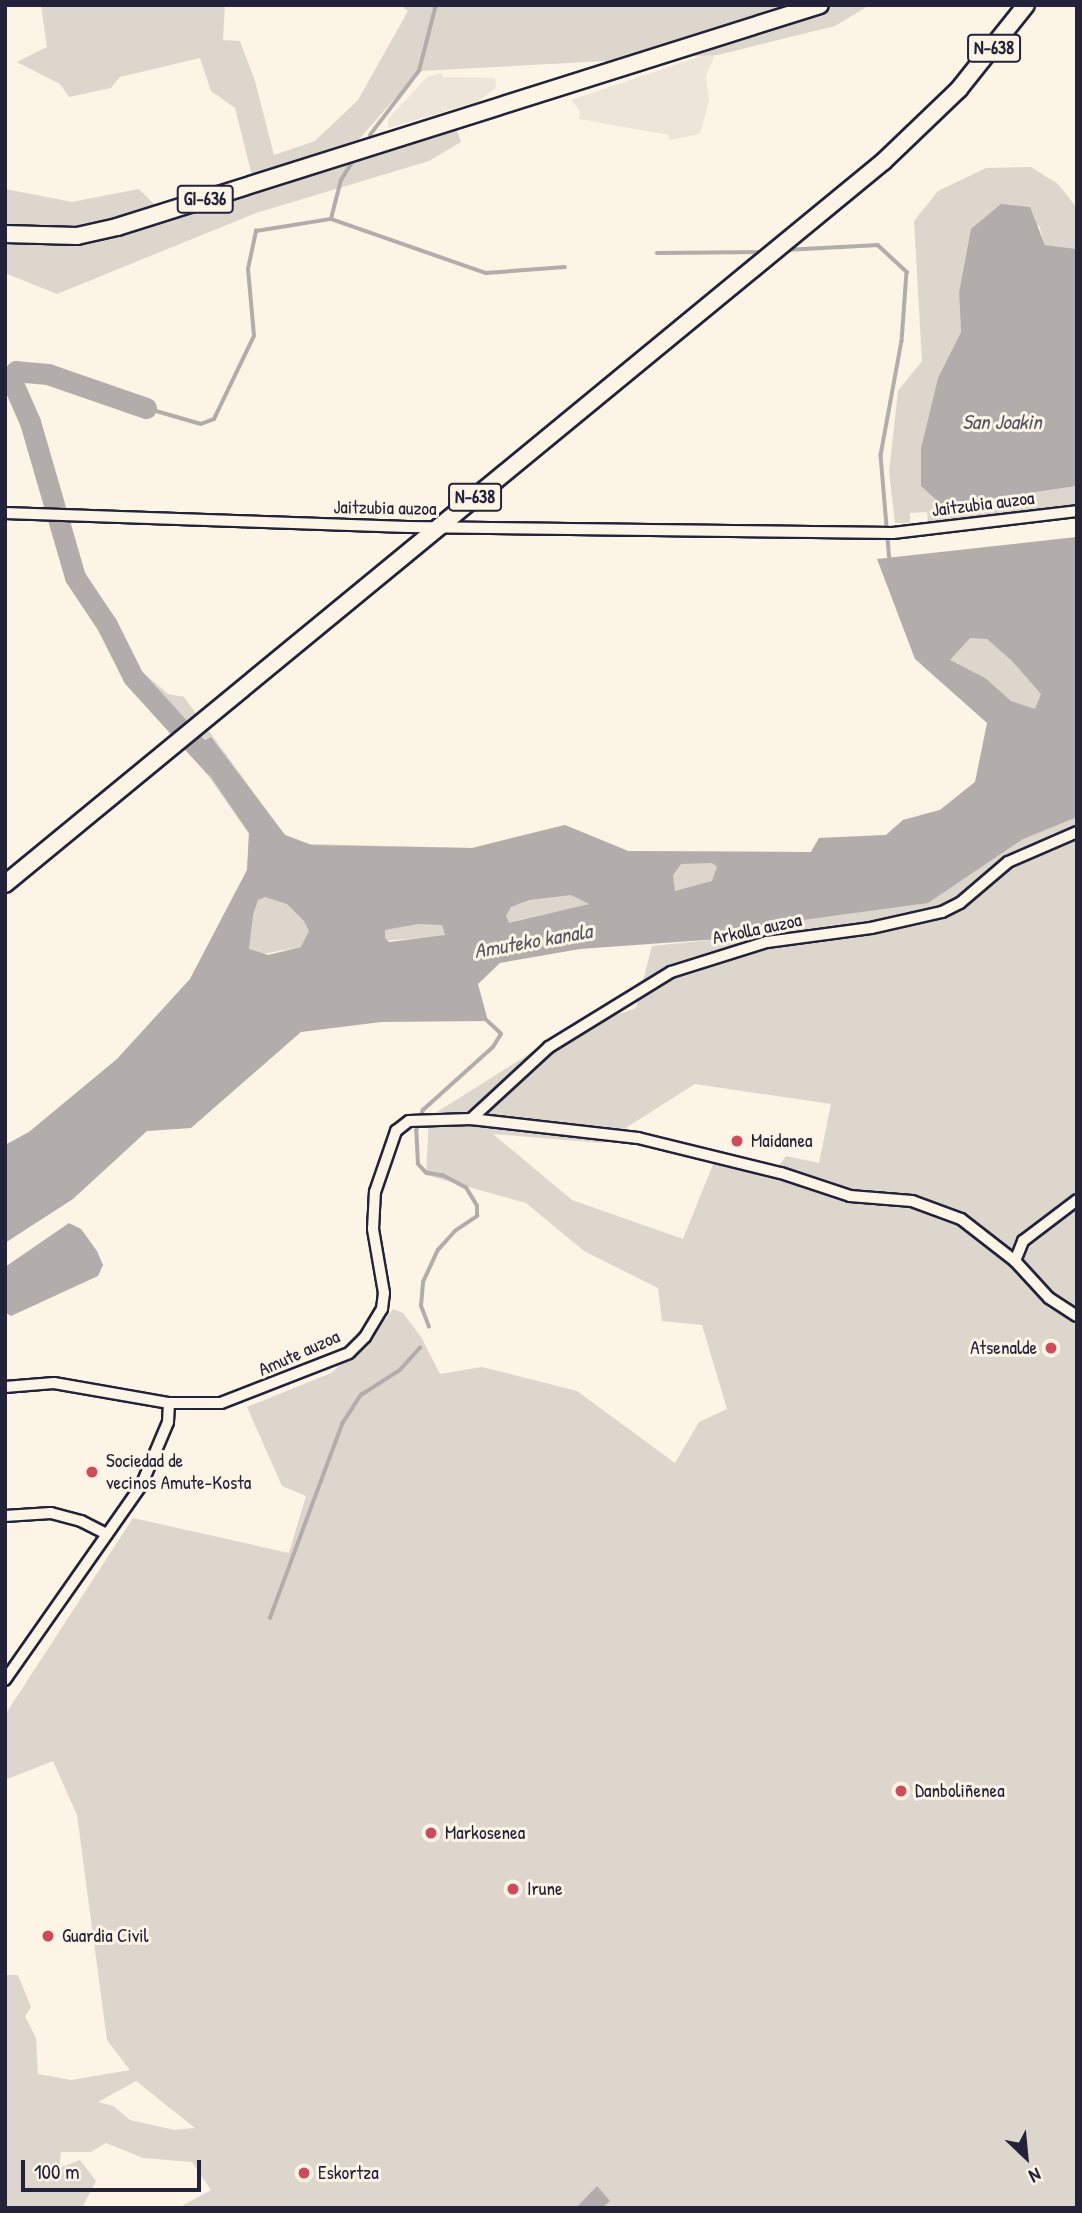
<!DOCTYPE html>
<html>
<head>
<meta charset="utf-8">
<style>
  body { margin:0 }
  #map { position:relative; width:1082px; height:2213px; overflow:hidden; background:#fcf5e5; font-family:"Patrick Hand",sans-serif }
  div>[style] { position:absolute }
  .built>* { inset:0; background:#ece5d8 }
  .green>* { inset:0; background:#dcd6cc }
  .water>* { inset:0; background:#b2adab }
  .stream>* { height:3.5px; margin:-1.75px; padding:0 1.75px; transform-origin:1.75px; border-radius:1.75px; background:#b2adab }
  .river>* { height:21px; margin:-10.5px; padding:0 10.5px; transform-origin:10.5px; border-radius:10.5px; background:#b2adab }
  .roads { filter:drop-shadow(2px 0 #22223b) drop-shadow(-2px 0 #22223b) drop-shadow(0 2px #22223b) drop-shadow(0 -2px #22223b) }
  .minor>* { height:10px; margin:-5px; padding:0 5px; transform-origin:5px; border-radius:5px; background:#fcf5e5 }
  .primary>* { height:16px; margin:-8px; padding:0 8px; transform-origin:8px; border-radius:8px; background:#fcf5e5 }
  .dots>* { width:19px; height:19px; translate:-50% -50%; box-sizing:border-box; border:4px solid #fcf5e5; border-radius:50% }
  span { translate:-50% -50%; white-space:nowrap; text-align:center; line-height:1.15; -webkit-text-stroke:6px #fcf5e5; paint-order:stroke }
  .shield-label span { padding:2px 5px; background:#fcf5e5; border:2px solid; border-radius:5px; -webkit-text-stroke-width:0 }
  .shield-label { font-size:18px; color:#22223b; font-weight:700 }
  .street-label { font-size:19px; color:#22223b }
  .poi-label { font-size:19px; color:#22223b }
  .left { translate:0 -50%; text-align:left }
  .right { translate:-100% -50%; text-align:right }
  .water-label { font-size:21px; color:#545362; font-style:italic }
  .frame { position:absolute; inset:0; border:7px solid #22223b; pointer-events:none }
  .north { position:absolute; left:991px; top:2122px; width:70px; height:70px; -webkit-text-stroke:5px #fcf5e5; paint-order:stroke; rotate:154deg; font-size:19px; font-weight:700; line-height:28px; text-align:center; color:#22223b }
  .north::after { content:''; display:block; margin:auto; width:24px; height:32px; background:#22223b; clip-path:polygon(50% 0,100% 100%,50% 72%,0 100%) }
  .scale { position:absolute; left:21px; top:2160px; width:180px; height:32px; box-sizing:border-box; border:4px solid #22223b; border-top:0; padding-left:9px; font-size:21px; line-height:24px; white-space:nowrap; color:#22223b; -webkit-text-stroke:5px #fcf5e5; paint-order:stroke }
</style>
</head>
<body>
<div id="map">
  <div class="built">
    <i style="clip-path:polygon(716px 51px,706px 76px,709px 101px,700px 134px,669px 140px,669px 135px,579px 119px,580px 111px,571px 100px)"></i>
    <i style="clip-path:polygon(441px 73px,443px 77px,495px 78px,496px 88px,477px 102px,388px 128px,388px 119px,427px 77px)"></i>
  </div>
  <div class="green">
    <i style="clip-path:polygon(41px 5px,225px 5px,223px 40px,240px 41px,255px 81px,274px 155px,315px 141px,358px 100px,408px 11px,400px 5px,870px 5px,835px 26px,718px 55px,419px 71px,346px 154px,453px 120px,461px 142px,429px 161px,256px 213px,57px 294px,5px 273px,5px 189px,72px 202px,139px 189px,163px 213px,254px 184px,235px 108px,211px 91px,200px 58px,120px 77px,111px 88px,69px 97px,60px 84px,17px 62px,47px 47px)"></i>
    <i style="clip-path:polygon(1031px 167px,1058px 184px,1077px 208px,1077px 249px,1045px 245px,1039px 225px,959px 293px,961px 332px,938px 379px,921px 448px,943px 506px,1077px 486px,1077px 507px,928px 523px,927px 512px,910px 513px,910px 523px,895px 523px,889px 472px,898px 391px,922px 361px,914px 221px,938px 191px,986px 168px)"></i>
    <i style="clip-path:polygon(5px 366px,31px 367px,71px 379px,68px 385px,22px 379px,21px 393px,38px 427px,49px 482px,84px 579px,115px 617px,133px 664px,168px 694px,184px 697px,285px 835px,308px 844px,472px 848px,565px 825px,628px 851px,811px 852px,819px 838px,886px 835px,903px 820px,940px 810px,975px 782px,1005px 726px,962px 688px,892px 558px,1077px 537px,1077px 751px,993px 821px,684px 891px,589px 904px,557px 915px,435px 937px,301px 947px,257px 955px,32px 1134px,5px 1145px,29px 1132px,117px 1059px,190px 979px,247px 870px,249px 834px,169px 720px,131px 685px,104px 632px,66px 576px,34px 440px,5px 392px)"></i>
    <i style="clip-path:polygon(evenodd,1077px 788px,1077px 2208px,178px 2208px,211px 2190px,192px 2162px,143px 2158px,106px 2143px,91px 2152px,61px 2152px,59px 2168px,80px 2160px,96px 2181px,82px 2208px,5px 2208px,5px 1975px,18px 1975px,31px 2007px,25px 2016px,36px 2038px,38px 2074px,71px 2080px,130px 2070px,107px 2040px,77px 1815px,53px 1761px,5px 1780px,5px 1715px,133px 1518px,289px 1553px,306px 1496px,282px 1486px,247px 1407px,331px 1373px,372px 1337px,393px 1309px,403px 1313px,421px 1337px,440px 1374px,482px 1367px,577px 1391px,675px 1463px,699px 1422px,727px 1409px,702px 1325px,662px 1321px,658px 1288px,584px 1251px,526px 1203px,426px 1175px,429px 1117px,559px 1035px,636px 1008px,652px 946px,719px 939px,1077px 788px,695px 1084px,831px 1104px,819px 1163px,786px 1156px,769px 1178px,714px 1162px,683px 1239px,572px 1200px,493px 1134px,602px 1143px,695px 1084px,1077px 788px,136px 2081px,195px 2128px,174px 2130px,130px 2120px,113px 2106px,98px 2102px,136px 2081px)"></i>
  </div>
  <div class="water">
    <i style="clip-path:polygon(1001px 204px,1030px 207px,1045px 245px,1077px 249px,1077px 486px,943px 506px,921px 486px,921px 448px,938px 378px,961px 332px,959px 293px,971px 229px)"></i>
    <i style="clip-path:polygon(evenodd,1077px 537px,1077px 817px,1023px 839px,928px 903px,773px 924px,719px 939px,580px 949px,500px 963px,478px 984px,488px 1021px,381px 1022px,301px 1032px,191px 1128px,147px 1131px,73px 1199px,5px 1243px,5px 1145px,29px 1132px,117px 1059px,190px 979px,247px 870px,249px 833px,191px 748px,211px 737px,285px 835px,312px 845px,472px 848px,565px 825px,628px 851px,811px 852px,819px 838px,886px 835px,903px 820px,940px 810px,975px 782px,987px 723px,915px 659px,877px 559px,1077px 537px,970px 638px,987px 639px,1012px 661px,1041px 694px,1035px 709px,1011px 701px,985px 678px,950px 660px,970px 638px,1077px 537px,712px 863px,717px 867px,712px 881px,675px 891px,673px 875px,681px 864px,712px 863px,1077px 537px,571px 895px,589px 904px,509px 923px,506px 916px,511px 907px,529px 900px,571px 895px,1077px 537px,265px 897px,287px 904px,304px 921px,309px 931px,301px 947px,268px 955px,249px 949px,253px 915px,258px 900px,265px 897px,1077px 537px,418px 924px,442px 925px,445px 935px,389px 942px,385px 938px,385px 930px,418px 924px)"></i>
    <i style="clip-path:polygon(69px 1223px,81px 1229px,97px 1251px,103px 1265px,98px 1276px,11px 1316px,5px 1312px,5px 1267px)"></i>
    <i style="clip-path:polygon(597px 2186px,610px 2201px,602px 2208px,576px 2208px)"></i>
  </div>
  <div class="stream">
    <i style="left:370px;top:135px;width:81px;rotate:-52.6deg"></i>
    <i style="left:419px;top:71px;width:68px;rotate:-75.6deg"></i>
    <i style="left:331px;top:219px;width:164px;rotate:19.2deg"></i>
    <i style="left:486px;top:273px;width:79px;rotate:-4.3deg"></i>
    <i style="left:785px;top:250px;width:93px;rotate:-3.1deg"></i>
    <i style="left:878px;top:245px;width:40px;rotate:43deg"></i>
    <i style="left:907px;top:272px;width:69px;rotate:94.1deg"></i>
    <i style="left:902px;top:341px;width:116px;rotate:100.4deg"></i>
    <i style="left:881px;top:455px;width:108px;rotate:85.2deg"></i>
    <i style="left:657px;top:253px;width:107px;rotate:-0.5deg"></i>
    <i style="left:146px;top:408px;width:57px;rotate:16.2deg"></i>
    <i style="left:201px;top:424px;width:14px;rotate:-21deg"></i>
    <i style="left:214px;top:419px;width:92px;rotate:-64.3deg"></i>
    <i style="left:254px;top:336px;width:67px;rotate:-95.1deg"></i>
    <i style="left:248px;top:269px;width:39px;rotate:-78deg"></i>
    <i style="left:256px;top:231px;width:76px;rotate:-9.1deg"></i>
    <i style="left:331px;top:219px;width:40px;rotate:-75.6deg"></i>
    <i style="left:341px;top:180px;width:25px;rotate:-58deg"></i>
    <i style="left:429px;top:1327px;width:22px;rotate:-111deg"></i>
    <i style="left:421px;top:1306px;width:24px;rotate:-85deg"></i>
    <i style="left:423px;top:1282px;width:35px;rotate:-65deg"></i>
    <i style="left:438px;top:1250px;width:25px;rotate:-48deg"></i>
    <i style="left:455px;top:1231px;width:27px;rotate:-34deg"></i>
    <i style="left:477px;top:1216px;width:10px;rotate:-90deg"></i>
    <i style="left:477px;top:1206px;width:21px;rotate:-121deg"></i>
    <i style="left:466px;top:1188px;width:26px;rotate:-152deg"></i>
    <i style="left:443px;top:1176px;width:17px;rotate:-170deg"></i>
    <i style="left:426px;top:1173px;width:12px;rotate:-132deg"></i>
    <i style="left:418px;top:1164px;width:33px;rotate:-93deg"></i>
    <i style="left:416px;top:1131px;width:22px;rotate:-72deg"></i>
    <i style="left:423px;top:1110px;width:94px;rotate:-42deg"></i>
    <i style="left:493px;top:1047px;width:15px;rotate:-58deg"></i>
    <i style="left:501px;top:1034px;width:21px;rotate:-137deg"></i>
    <i style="left:270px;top:1618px;width:207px;rotate:-69.6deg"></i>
    <i style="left:342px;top:1424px;width:35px;rotate:-57deg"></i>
    <i style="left:361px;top:1395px;width:46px;rotate:-32.7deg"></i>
    <i style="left:400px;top:1370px;width:30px;rotate:-48deg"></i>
  </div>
  <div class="river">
    <i style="left:146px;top:408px;width:104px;rotate:-160.9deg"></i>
    <i style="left:48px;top:374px;width:32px;rotate:-175deg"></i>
    <i style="left:16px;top:371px;width:11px;rotate:112deg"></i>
    <i style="left:12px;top:381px;width:45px;rotate:66.3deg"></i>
    <i style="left:30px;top:422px;width:161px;rotate:73.8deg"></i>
    <i style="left:75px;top:577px;width:58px;rotate:56.3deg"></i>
    <i style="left:107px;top:625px;width:58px;rotate:63.4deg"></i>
    <i style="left:133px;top:677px;width:120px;rotate:47.7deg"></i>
  </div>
  <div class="roads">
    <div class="minor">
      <i style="left:5px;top:513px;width:403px;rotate:2deg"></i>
      <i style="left:408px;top:527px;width:485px;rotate:0.7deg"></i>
      <i style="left:893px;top:533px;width:185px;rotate:-6.8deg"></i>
      <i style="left:471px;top:1119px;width:106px;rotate:-42.7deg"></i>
      <i style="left:549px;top:1047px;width:143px;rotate:-31.6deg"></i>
      <i style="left:671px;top:972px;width:101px;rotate:-17.4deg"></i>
      <i style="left:767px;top:942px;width:105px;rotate:-7.7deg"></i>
      <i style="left:871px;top:928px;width:73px;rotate:-12.7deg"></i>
      <i style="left:942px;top:912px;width:20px;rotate:-27deg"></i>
      <i style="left:960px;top:903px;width:63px;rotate:-40.5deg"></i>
      <i style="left:1008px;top:862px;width:75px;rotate:-23.5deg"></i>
      <i style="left:1015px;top:1261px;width:22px;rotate:-68deg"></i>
      <i style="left:1023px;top:1241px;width:68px;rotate:-37.2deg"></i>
      <i style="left:5px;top:1387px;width:49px;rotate:-4.7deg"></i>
      <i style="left:54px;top:1383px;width:117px;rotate:9.9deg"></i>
      <i style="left:169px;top:1403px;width:52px"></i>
      <i style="left:221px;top:1403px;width:137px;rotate:-21.3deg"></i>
      <i style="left:349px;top:1353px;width:23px;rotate:-45deg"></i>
      <i style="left:365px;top:1337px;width:33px;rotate:-59deg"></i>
      <i style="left:382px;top:1309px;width:16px;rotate:-83deg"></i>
      <i style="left:384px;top:1293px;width:65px;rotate:-99.8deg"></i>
      <i style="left:373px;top:1229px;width:37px;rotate:-87deg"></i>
      <i style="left:375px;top:1192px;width:65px;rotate:-71deg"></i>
      <i style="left:396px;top:1131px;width:16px;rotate:-38deg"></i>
      <i style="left:409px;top:1121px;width:62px;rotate:-1.8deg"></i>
      <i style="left:471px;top:1119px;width:168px;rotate:6.5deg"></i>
      <i style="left:638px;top:1138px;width:147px;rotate:13.8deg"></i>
      <i style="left:781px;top:1173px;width:73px;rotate:18.4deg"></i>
      <i style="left:850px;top:1196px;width:62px;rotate:4.6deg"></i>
      <i style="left:912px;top:1201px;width:52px;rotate:20.2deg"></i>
      <i style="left:961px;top:1219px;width:68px;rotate:37.9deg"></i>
      <i style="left:1015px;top:1261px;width:50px;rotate:47.4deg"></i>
      <i style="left:1049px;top:1298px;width:33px;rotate:33deg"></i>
      <i style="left:5px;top:1516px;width:46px;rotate:-3.7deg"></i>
      <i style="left:51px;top:1513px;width:31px;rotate:15deg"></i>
      <i style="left:81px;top:1521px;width:29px;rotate:27deg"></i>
      <i style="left:5px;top:1680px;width:237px;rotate:-55deg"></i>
      <i style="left:141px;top:1486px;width:69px;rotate:-67.1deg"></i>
      <i style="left:168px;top:1422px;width:19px;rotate:-87deg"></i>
    </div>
    <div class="primary">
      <i style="left:5px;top:234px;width:72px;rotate:1.6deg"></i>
      <i style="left:77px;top:236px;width:41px;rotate:-12.7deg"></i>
      <i style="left:117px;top:227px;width:737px;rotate:-17.53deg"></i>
      <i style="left:5px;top:884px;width:1138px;rotate:-39.44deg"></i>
      <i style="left:884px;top:161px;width:104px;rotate:-43.8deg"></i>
      <i style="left:959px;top:89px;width:107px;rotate:-51.4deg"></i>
    </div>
  </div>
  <div class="dots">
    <i style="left:737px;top:1141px;background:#d1495b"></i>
    <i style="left:1051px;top:1348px;background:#d1495b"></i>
    <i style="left:92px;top:1472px;background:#d1495b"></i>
    <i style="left:901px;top:1791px;background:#d1495b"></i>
    <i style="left:431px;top:1833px;background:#d1495b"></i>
    <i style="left:513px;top:1889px;background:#d1495b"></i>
    <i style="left:48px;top:1936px;background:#d1495b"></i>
    <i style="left:304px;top:2173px;background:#d1495b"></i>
  </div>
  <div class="shield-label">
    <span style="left:994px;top:48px">N-638</span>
    <span style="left:205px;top:199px">GI-636</span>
    <span style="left:475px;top:497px">N-638</span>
  </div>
  <div class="street-label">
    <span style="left:983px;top:504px;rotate:-7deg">Jaitzubia auzoa</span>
    <span style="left:385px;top:508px;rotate:1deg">Jaitzubia auzoa</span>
    <span style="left:757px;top:929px;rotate:-12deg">Arkolla auzoa</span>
    <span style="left:299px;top:1353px;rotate:-24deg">Amute auzoa</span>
  </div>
  <div class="poi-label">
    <span class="left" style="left:751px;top:1141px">Maidanea</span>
    <span class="right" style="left:1037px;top:1348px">Atsenalde</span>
    <span class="left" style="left:106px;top:1472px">Sociedad de<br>vecinos Amute-Kosta</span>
    <span class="left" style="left:915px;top:1791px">Danboliñenea</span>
    <span class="left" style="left:445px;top:1833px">Markosenea</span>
    <span class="left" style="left:527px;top:1889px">Irune</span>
    <span class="left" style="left:62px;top:1936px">Guardia Civil</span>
    <span class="left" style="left:318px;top:2173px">Eskortza</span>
  </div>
  <div class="water-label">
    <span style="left:1002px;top:422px">San Joakin</span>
    <span style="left:533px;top:941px;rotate:-10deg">Amuteko kanala</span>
  </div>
  <div class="frame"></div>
  <div class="north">N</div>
  <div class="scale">100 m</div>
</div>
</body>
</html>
